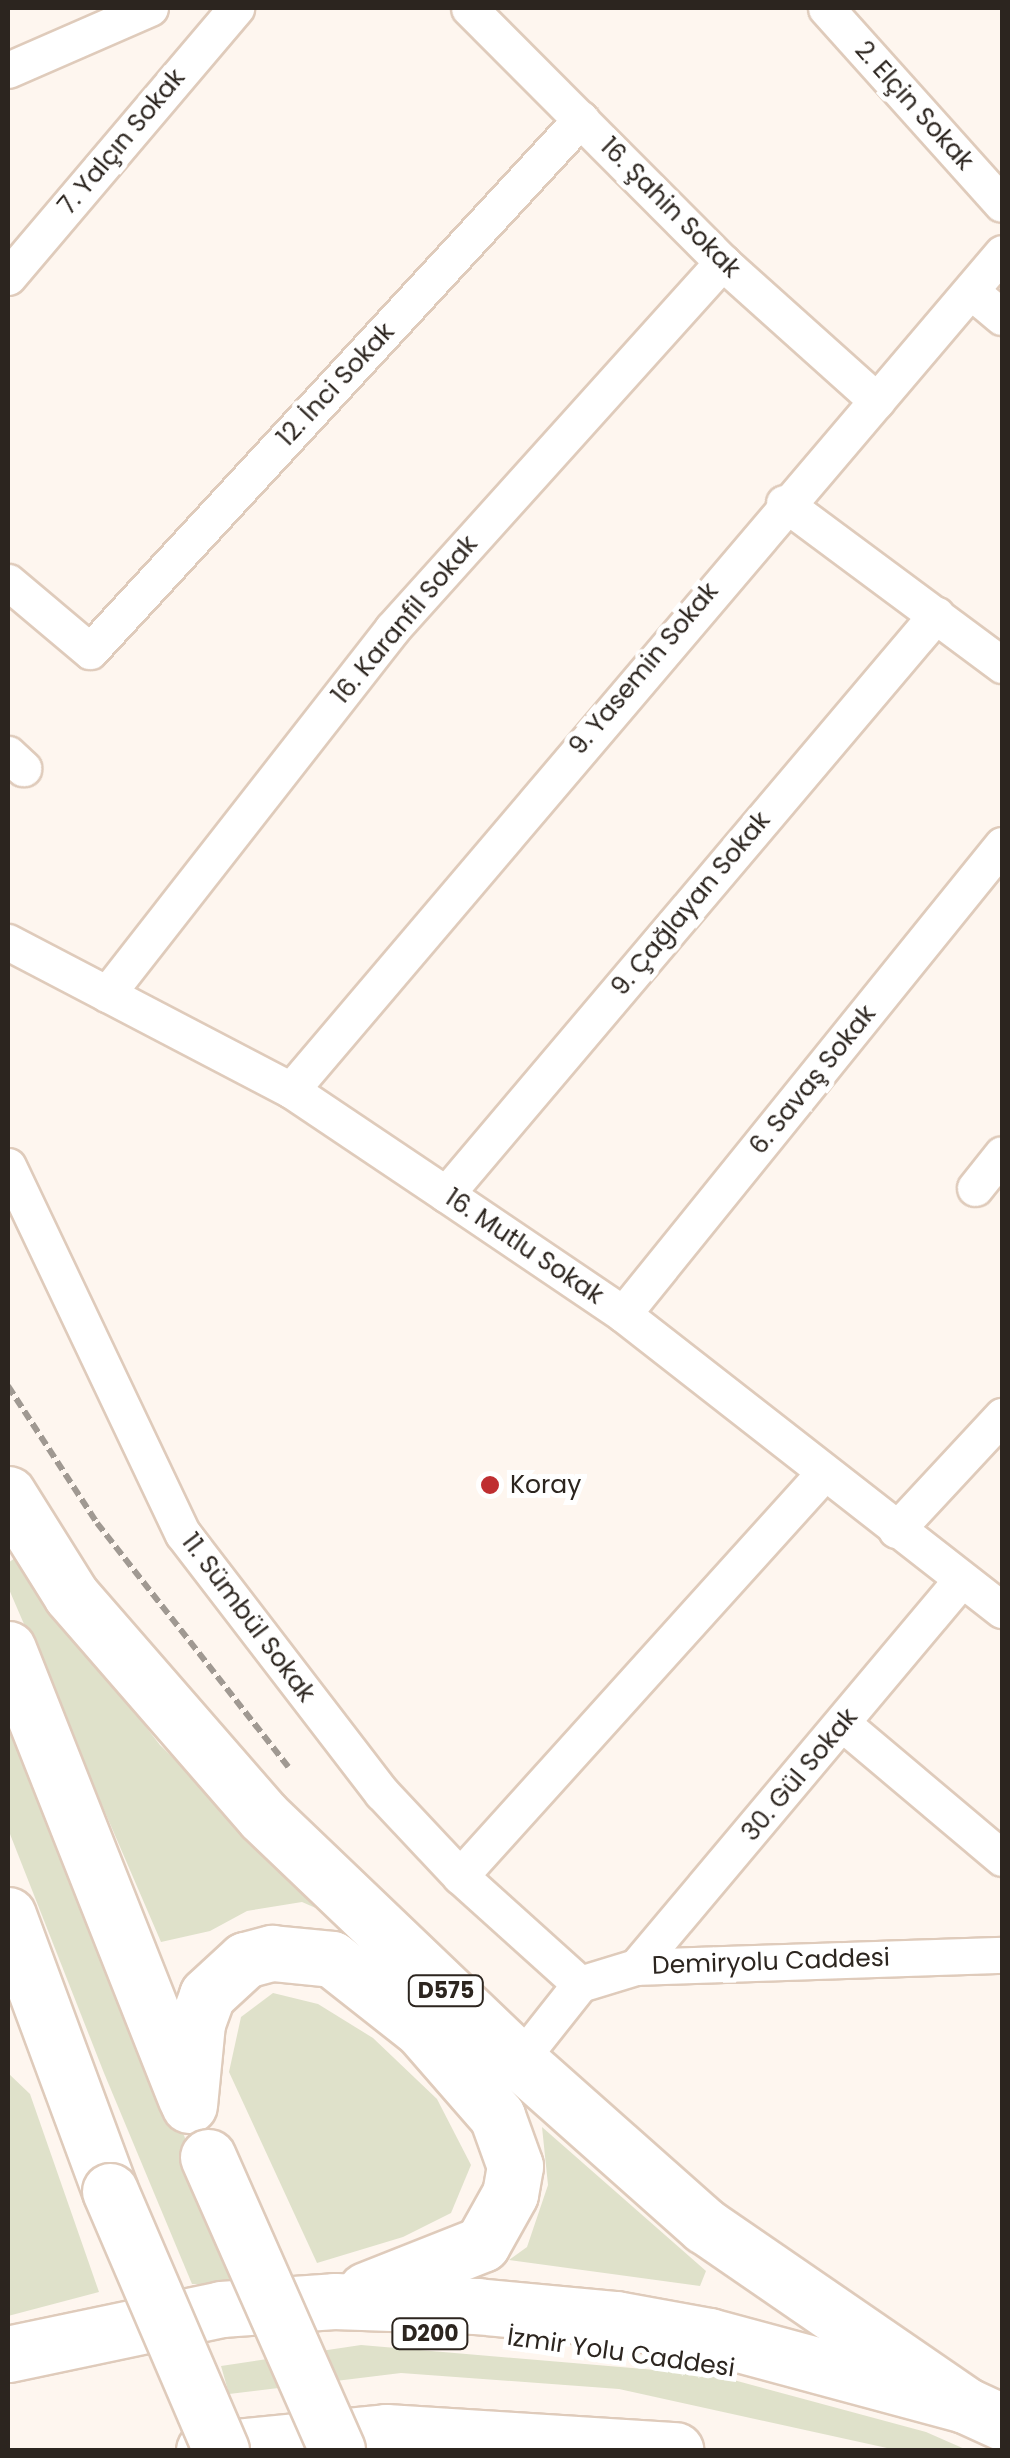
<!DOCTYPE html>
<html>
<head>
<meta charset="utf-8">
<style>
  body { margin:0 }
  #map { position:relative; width:1010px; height:2458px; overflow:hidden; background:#fef6ef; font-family:Poppins,sans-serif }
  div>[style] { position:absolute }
  .green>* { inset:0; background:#dfe1ca }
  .path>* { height:6px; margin-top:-3px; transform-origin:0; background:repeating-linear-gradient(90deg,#a09992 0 10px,transparent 0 15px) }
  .roads { filter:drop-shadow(2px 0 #dfcbbb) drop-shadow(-2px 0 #dfcbbb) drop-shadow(0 2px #dfcbbb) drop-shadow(0 -2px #dfcbbb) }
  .street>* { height:35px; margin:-17.5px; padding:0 17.5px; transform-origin:17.5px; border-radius:17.5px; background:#fff }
  .highway>* { height:55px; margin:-27.5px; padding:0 27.5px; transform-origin:27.5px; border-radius:27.5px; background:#fff }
  .bridges { filter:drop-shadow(2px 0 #dfcbbb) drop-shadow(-2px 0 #dfcbbb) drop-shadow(0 2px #dfcbbb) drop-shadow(0 -2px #dfcbbb) }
  .highway-bridge>* { height:55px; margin:-27.5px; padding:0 27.5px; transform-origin:27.5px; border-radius:27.5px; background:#fff }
  .dots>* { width:28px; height:28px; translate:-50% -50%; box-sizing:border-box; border:5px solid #fff; border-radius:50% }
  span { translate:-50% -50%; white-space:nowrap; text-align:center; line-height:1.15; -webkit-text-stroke:10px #fff; paint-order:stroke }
  .shield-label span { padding:2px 8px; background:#fff; border:2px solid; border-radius:8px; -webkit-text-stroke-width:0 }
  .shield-label { font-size:22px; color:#2c251f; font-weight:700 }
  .street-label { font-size:25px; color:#2c251f }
  .poi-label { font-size:25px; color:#2c251f }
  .left { translate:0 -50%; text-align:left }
  .frame { position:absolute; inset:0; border:10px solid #2c251f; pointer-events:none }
</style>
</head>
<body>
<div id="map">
  <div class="green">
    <i style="clip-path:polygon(15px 1558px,160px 1745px,334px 1916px,302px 1902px,247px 1911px,210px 1931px,161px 1942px,8px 1587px,8px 1563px)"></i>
    <i style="clip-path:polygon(8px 1704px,158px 2071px,244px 2284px,192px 2284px,104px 2073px,8px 1829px)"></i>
    <i style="clip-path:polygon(273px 1993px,318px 2004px,373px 2038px,437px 2099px,471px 2165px,451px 2213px,403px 2237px,317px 2263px,229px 2072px,241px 2017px)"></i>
    <i style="clip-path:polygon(8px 2073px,30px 2094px,99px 2292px,8px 2316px)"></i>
    <i style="clip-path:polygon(542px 2127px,706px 2271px,700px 2286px,509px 2260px,527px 2247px,548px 2185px)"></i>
    <i style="clip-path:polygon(361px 2345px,715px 2375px,926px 2432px,967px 2450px,896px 2450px,619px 2389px,401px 2373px,229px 2394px,221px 2366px)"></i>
  </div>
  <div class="path">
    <i style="left:8px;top:1386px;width:163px;rotate:57deg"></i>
    <i style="left:97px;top:1523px;width:310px;rotate:51.9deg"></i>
  </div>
  <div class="roads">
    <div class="street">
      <i style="left:469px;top:8px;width:359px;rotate:45.1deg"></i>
      <i style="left:722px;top:262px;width:208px;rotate:41.9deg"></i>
      <i style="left:826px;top:8px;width:263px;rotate:48.1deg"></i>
      <i style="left:8px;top:70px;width:155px;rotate:-23.6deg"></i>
      <i style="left:8px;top:277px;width:353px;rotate:-49.7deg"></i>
      <i style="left:972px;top:292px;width:39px;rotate:40deg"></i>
      <i style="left:784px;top:503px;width:272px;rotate:36.6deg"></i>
      <i style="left:8px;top:582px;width:107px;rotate:40.1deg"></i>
      <i style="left:90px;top:651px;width:724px;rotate:-47.3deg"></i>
      <i style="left:8px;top:754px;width:21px;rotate:43deg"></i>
      <i style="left:8px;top:942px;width:319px;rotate:27.6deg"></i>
      <i style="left:291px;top:1090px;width:187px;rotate:33.9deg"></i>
      <i style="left:446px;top:1194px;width:214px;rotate:34.1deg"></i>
      <i style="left:623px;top:1314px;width:481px;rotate:38deg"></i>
      <i style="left:107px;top:994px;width:463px;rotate:-52deg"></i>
      <i style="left:392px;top:629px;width:494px;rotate:-48deg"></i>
      <i style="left:291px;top:1090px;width:1098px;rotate:-49.65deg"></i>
      <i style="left:8px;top:1166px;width:407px;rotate:64.6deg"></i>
      <i style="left:183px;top:1534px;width:327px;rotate:52.5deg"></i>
      <i style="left:382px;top:1793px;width:114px;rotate:46.8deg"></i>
      <i style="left:460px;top:1876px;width:161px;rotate:42deg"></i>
      <i style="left:975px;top:1188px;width:43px;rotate:-51.5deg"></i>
      <i style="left:446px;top:1194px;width:759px;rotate:-49.76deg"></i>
      <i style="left:623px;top:1314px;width:603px;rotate:-51.06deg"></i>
      <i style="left:896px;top:1530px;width:156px;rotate:-47.1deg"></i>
      <i style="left:843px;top:1724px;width:208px;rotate:40.1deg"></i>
      <i style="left:460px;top:1876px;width:542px;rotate:-47.92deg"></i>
      <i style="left:636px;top:1967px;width:505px;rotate:-49.98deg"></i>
      <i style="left:519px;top:2061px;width:98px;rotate:-51.6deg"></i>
      <i style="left:580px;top:1984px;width:59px;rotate:-16.9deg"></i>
      <i style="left:636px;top:1967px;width:366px;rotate:-1.9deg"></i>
    </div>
    <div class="highway">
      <i style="left:8px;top:1494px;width:119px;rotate:58deg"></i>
      <i style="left:71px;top:1595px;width:293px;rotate:49deg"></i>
      <i style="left:263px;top:1816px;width:354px;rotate:43.7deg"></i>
      <i style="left:519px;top:2061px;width:249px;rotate:41.6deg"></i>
      <i style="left:705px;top:2226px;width:316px;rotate:34.5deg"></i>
      <i style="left:8px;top:1649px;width:483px;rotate:68.4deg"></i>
      <i style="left:8px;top:1915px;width:294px;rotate:69.7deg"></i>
      <i style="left:189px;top:2105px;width:82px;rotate:-84.4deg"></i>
      <i style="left:197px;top:2023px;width:30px;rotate:-70deg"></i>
      <i style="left:207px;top:1995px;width:52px;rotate:-42.6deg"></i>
      <i style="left:245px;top:1960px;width:28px;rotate:-15deg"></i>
      <i style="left:272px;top:1953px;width:60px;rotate:5.7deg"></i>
      <i style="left:332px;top:1959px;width:113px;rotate:38.2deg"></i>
      <i style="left:421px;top:2029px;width:116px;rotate:48.9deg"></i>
      <i style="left:497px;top:2116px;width:53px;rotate:70.2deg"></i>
      <i style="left:515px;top:2166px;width:28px;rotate:100deg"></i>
      <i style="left:510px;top:2194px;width:57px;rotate:119.2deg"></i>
      <i style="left:482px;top:2244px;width:125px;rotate:158.4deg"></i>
      <i style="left:8px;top:2354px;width:218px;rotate:-11.9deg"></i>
      <i style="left:221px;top:2309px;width:113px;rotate:-4deg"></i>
      <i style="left:334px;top:2301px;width:142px;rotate:2deg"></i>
      <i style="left:476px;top:2306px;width:141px;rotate:5.3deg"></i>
      <i style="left:616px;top:2319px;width:95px;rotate:10.4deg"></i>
      <i style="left:709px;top:2336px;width:265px;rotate:15.1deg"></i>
      <i style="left:965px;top:2405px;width:41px;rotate:24.7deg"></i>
      <i style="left:204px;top:2450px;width:183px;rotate:-5.6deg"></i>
      <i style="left:386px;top:2432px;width:290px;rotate:3.6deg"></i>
    </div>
  </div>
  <div class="bridges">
    <div class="highway-bridge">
      <i style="left:208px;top:2157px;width:320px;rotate:66.2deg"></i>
      <i style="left:110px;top:2191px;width:282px;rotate:66.8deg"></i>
    </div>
  </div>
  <div class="dots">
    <i style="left:490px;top:1485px;background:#bf2f31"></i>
  </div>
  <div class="shield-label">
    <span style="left:446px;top:1991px">D575</span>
    <span style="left:430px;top:2334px">D200</span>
  </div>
  <div class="street-label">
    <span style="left:914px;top:106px;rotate:48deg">2. Elçin Sokak</span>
    <span style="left:122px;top:142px;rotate:-50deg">7. Yalçın Sokak</span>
    <span style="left:670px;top:208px;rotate:45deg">16. Şahin Sokak</span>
    <span style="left:336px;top:385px;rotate:-47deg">12. İnci Sokak</span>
    <span style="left:405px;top:620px;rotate:-50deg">16. Karanfil Sokak</span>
    <span style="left:644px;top:669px;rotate:-50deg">9. Yasemin Sokak</span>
    <span style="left:691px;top:904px;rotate:-50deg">9. Çağlayan Sokak</span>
    <span style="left:813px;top:1080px;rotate:-51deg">6. Savaş Sokak</span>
    <span style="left:524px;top:1247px;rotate:34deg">16. Mutlu Sokak</span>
    <span style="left:248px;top:1618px;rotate:53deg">11. Sümbül Sokak</span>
    <span style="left:800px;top:1775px;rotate:-50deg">30. Gül Sokak</span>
    <span style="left:771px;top:1962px;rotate:-2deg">Demiryolu Caddesi</span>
    <span style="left:621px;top:2353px;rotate:8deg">İzmir Yolu Caddesi</span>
  </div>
  <div class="poi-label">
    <span class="left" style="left:510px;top:1485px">Koray</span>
  </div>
  <div class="frame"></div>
</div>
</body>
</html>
